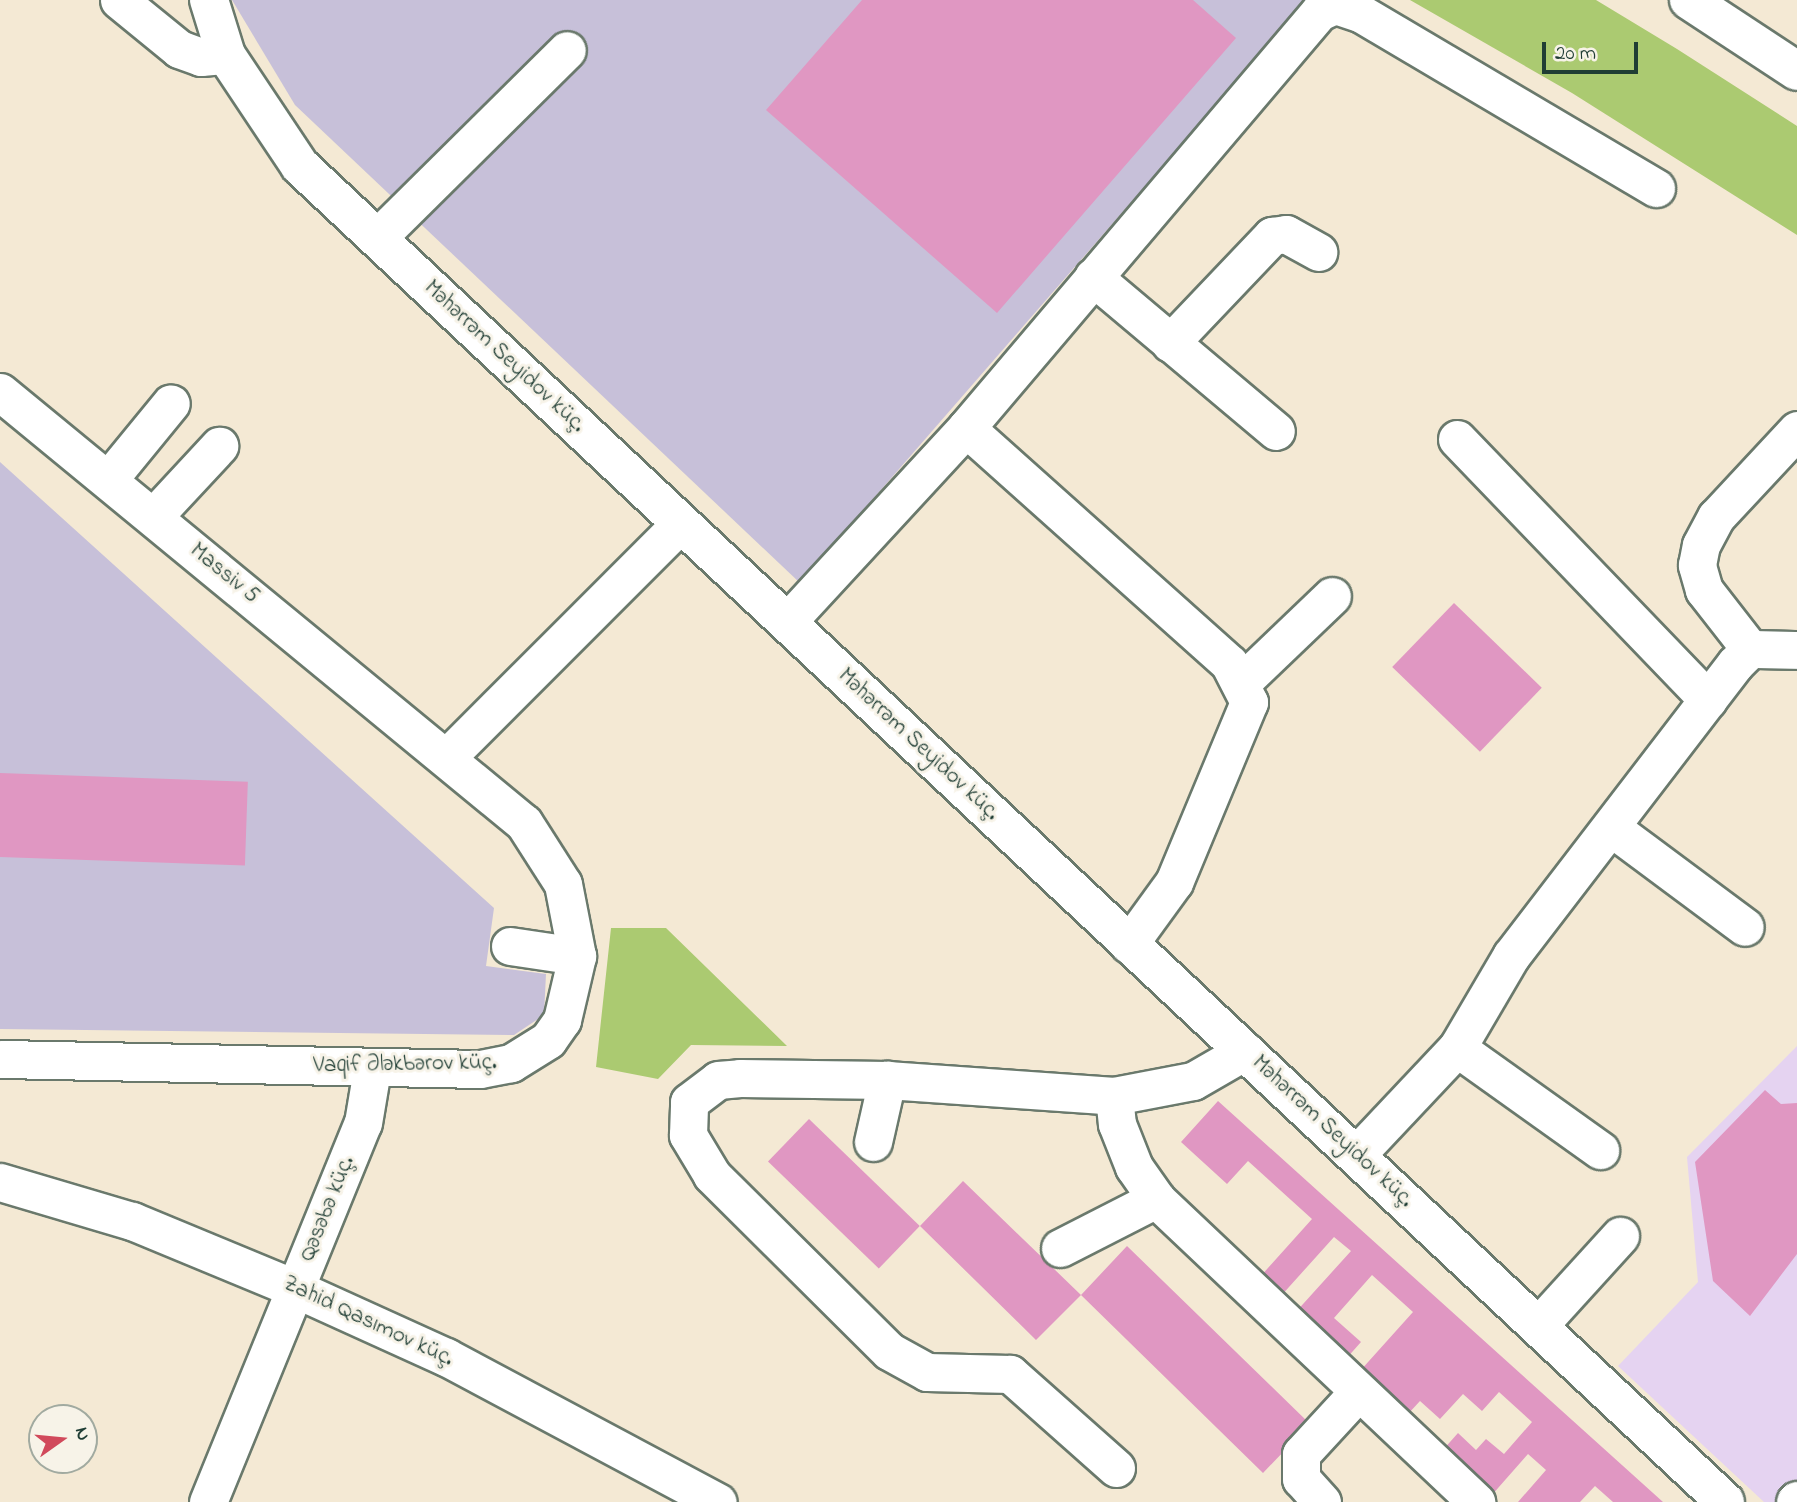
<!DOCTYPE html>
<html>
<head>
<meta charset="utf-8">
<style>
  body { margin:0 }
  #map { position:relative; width:1797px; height:1502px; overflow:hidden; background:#f4e9d4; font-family:"Indie Flower",sans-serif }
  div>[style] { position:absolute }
  .built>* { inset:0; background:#e5d3f1 }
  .industrial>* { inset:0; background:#c7c0d9 }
  .green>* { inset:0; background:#abca71 }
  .building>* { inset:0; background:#e097c2; transform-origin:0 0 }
  .roads { filter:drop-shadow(2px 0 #6a796c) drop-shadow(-2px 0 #6a796c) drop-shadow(0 2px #6a796c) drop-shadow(0 -2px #6a796c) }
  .minor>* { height:37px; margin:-18.5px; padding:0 18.5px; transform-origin:18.5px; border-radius:18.5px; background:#fff }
  .major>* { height:38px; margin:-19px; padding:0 19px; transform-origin:19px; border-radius:19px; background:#fff }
  .highway>* { height:38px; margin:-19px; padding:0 19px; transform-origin:19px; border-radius:19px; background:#fff }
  span { translate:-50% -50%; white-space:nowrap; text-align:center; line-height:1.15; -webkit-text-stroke:6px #f7f3e8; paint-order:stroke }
  .street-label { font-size:23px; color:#1f3d34 }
  .north { position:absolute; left:28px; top:1404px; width:70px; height:70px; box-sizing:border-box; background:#f7f3e8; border:2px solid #a1aaa0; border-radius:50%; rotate:75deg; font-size:19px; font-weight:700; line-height:28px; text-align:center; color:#1f3d34 }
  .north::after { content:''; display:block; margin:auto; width:24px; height:32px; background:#d1495b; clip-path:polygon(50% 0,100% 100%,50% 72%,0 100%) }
  .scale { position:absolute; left:1542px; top:42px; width:96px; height:32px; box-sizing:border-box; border:4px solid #1f3d34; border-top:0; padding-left:9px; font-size:21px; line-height:24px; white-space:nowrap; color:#1f3d34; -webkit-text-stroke:5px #f7f3e8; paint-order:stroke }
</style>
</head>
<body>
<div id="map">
  <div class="built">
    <i style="clip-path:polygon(1797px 1046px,1797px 1502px,1764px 1502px,1618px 1366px,1698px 1282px,1687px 1157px)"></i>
  </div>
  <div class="industrial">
    <i style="clip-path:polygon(232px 0,1307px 0,800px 583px,295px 105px)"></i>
    <i style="clip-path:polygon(0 462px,494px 908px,486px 966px,546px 974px,544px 1015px,514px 1035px,0 1029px)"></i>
  </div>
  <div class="green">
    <i style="clip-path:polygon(1410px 0,1596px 0,1677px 49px,1797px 126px,1797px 235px,1572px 93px)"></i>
    <i style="clip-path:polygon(611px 928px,666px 928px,787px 1046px,691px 1045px,658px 1079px,596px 1067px)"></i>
  </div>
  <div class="building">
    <i style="clip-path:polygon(862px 0,1193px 0,1236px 38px,997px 313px,766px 110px)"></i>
    <i style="left:1454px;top:603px;width:122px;height:89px;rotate:44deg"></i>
    <i style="left:0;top:773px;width:248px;height:84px;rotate:2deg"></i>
    <i style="clip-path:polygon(1765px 1090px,1781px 1104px,1797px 1103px,1797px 1254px,1750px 1316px,1713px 1281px,1695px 1162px)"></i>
    <i style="clip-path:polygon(1218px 1101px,1663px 1502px,1613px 1502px,1595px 1486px,1580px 1502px,1518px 1502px,1546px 1470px,1528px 1454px,1491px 1496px,1442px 1451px,1458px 1433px,1476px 1450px,1486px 1439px,1504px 1454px,1532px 1422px,1499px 1392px,1482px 1411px,1463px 1394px,1440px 1419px,1420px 1401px,1408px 1414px,1360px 1371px,1413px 1312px,1372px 1275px,1334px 1318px,1361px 1342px,1345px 1360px,1294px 1314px,1351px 1251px,1334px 1237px,1280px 1297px,1259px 1278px,1312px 1219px,1248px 1161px,1227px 1184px,1181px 1142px)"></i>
    <i style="left:809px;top:1119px;width:154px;height:59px;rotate:44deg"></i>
    <i style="clip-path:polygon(963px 1181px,1081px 1295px,1127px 1246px,1310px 1424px,1263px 1473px,1081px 1295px,1036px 1340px,920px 1226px)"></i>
  </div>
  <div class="roads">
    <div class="minor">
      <i style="left:119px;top:0;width:77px;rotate:39.2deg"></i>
      <i style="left:179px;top:49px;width:23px;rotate:20deg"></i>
      <i style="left:201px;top:57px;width:25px;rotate:-5deg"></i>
      <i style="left:377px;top:238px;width:267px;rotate:-44.7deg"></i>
      <i style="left:1093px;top:277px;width:239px;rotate:40.1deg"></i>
      <i style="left:1170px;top:343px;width:148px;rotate:-46.4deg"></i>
      <i style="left:1272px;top:236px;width:14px;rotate:-8deg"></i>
      <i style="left:1286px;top:234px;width:37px;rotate:29deg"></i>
      <i style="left:0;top:392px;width:678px;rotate:39.44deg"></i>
      <i style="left:524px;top:823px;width:72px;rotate:57.4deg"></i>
      <i style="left:563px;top:884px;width:73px;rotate:79deg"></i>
      <i style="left:577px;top:956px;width:66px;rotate:103.2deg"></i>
      <i style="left:562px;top:1020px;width:24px;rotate:125deg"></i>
      <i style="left:548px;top:1040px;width:44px;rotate:148.1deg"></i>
      <i style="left:511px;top:1063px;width:32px;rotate:169deg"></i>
      <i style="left:480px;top:1069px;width:480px;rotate:-178.8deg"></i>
      <i style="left:966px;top:428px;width:353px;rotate:41.8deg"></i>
      <i style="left:1229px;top:663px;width:44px;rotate:62.9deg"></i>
      <i style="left:1249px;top:702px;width:195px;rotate:112.6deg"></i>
      <i style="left:1174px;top:882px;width:77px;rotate:126deg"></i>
      <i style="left:1457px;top:439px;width:362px;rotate:46.1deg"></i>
      <i style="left:108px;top:480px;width:99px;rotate:-50.7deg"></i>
      <i style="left:154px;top:516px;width:96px;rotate:-47.1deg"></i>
      <i style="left:787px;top:622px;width:264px;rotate:-47.3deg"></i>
      <i style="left:966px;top:428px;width:546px;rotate:-49.68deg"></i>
      <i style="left:1319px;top:12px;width:17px;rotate:-24deg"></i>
      <i style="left:1335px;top:5px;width:26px;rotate:18deg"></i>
      <i style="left:1360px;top:13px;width:344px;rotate:30.6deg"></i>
      <i style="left:1750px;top:649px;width:75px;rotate:-127.9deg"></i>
      <i style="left:1704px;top:590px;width:26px;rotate:-106deg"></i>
      <i style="left:1697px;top:565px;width:20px;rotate:-79deg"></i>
      <i style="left:1701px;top:545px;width:32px;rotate:-62deg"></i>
      <i style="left:1716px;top:517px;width:119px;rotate:-47deg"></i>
      <i style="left:1243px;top:681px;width:123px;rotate:-43.7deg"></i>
      <i style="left:447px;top:757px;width:331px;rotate:-45deg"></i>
      <i style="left:1613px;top:829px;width:164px;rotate:36.6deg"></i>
      <i style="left:510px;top:946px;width:68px;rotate:8.5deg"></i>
      <i style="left:1457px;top:1048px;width:176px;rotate:35.5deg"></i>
      <i style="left:1114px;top:1096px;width:28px;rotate:84deg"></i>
      <i style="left:1117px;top:1124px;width:46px;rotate:68.4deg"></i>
      <i style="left:1134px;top:1167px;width:39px;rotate:55deg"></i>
      <i style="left:1156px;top:1199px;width:441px;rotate:43.4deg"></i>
      <i style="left:873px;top:1142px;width:64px;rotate:-77.3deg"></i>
      <i style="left:1356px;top:1155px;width:147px;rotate:-46.7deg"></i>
      <i style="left:1457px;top:1048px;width:107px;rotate:-59.6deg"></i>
      <i style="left:1511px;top:956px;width:368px;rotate:-52.5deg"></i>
      <i style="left:1735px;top:664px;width:21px;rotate:-45deg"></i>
      <i style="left:1750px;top:649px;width:47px;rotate:1.2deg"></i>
      <i style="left:0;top:1182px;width:138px;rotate:16.5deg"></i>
      <i style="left:132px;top:1221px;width:178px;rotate:22.5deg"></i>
      <i style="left:296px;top:1289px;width:165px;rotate:24.4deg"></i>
      <i style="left:446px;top:1357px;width:308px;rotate:28.1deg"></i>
      <i style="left:1060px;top:1248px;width:108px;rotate:-27deg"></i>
      <i style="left:1538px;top:1326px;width:122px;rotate:-47.7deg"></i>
      <i style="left:1116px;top:1468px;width:142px;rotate:-138.4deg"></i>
      <i style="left:1010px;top:1374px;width:83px;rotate:-178.6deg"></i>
      <i style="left:927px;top:1372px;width:43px;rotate:-151.1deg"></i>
      <i style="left:889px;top:1351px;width:250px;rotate:-135.2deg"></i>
      <i style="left:712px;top:1175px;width:47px;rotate:-121deg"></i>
      <i style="left:688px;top:1135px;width:33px;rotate:-88deg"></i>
      <i style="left:689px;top:1102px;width:36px;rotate:-37deg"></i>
      <i style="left:718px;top:1080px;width:22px;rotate:-5deg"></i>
      <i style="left:740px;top:1078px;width:147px;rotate:0.8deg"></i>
      <i style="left:887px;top:1080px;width:228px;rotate:4deg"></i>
      <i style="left:1114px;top:1096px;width:80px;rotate:-10.8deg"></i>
      <i style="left:1193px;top:1081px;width:60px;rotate:-30deg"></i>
      <i style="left:208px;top:1502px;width:409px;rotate:-67.8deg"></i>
      <i style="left:363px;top:1123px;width:55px;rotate:-80.5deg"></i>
      <i style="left:1322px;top:1502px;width:31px;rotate:-132deg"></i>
      <i style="left:1301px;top:1479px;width:25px;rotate:-90deg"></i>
      <i style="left:1301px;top:1454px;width:84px;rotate:-47.4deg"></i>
      <i style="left:1795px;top:1502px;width:3px;rotate:-45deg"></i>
    </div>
    <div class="major">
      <i style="left:209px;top:0;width:58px;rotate:72.8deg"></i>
      <i style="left:226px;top:55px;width:133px;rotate:56.3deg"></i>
      <i style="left:300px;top:166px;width:1953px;rotate:43.15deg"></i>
    </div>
    <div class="highway">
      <i style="left:1689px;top:0;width:129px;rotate:33.3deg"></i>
    </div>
  </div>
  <div class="street-label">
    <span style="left:504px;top:357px;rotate:43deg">Məhərrəm Seyidov küç.</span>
    <span style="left:224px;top:574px;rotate:39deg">Massiv 5</span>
    <span style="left:918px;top:745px;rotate:43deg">Məhərrəm Seyidov küç.</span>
    <span style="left:405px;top:1065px;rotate:-1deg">Vaqif Ələkbərov küç.</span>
    <span style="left:1332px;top:1132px;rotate:43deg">Məhərrəm Seyidov küç.</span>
    <span style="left:328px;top:1209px;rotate:-68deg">Qəsəbə küç.</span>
    <span style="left:368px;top:1322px;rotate:25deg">Zahid Qasımov küç.</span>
  </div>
  <div class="north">N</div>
  <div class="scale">20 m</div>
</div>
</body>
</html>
